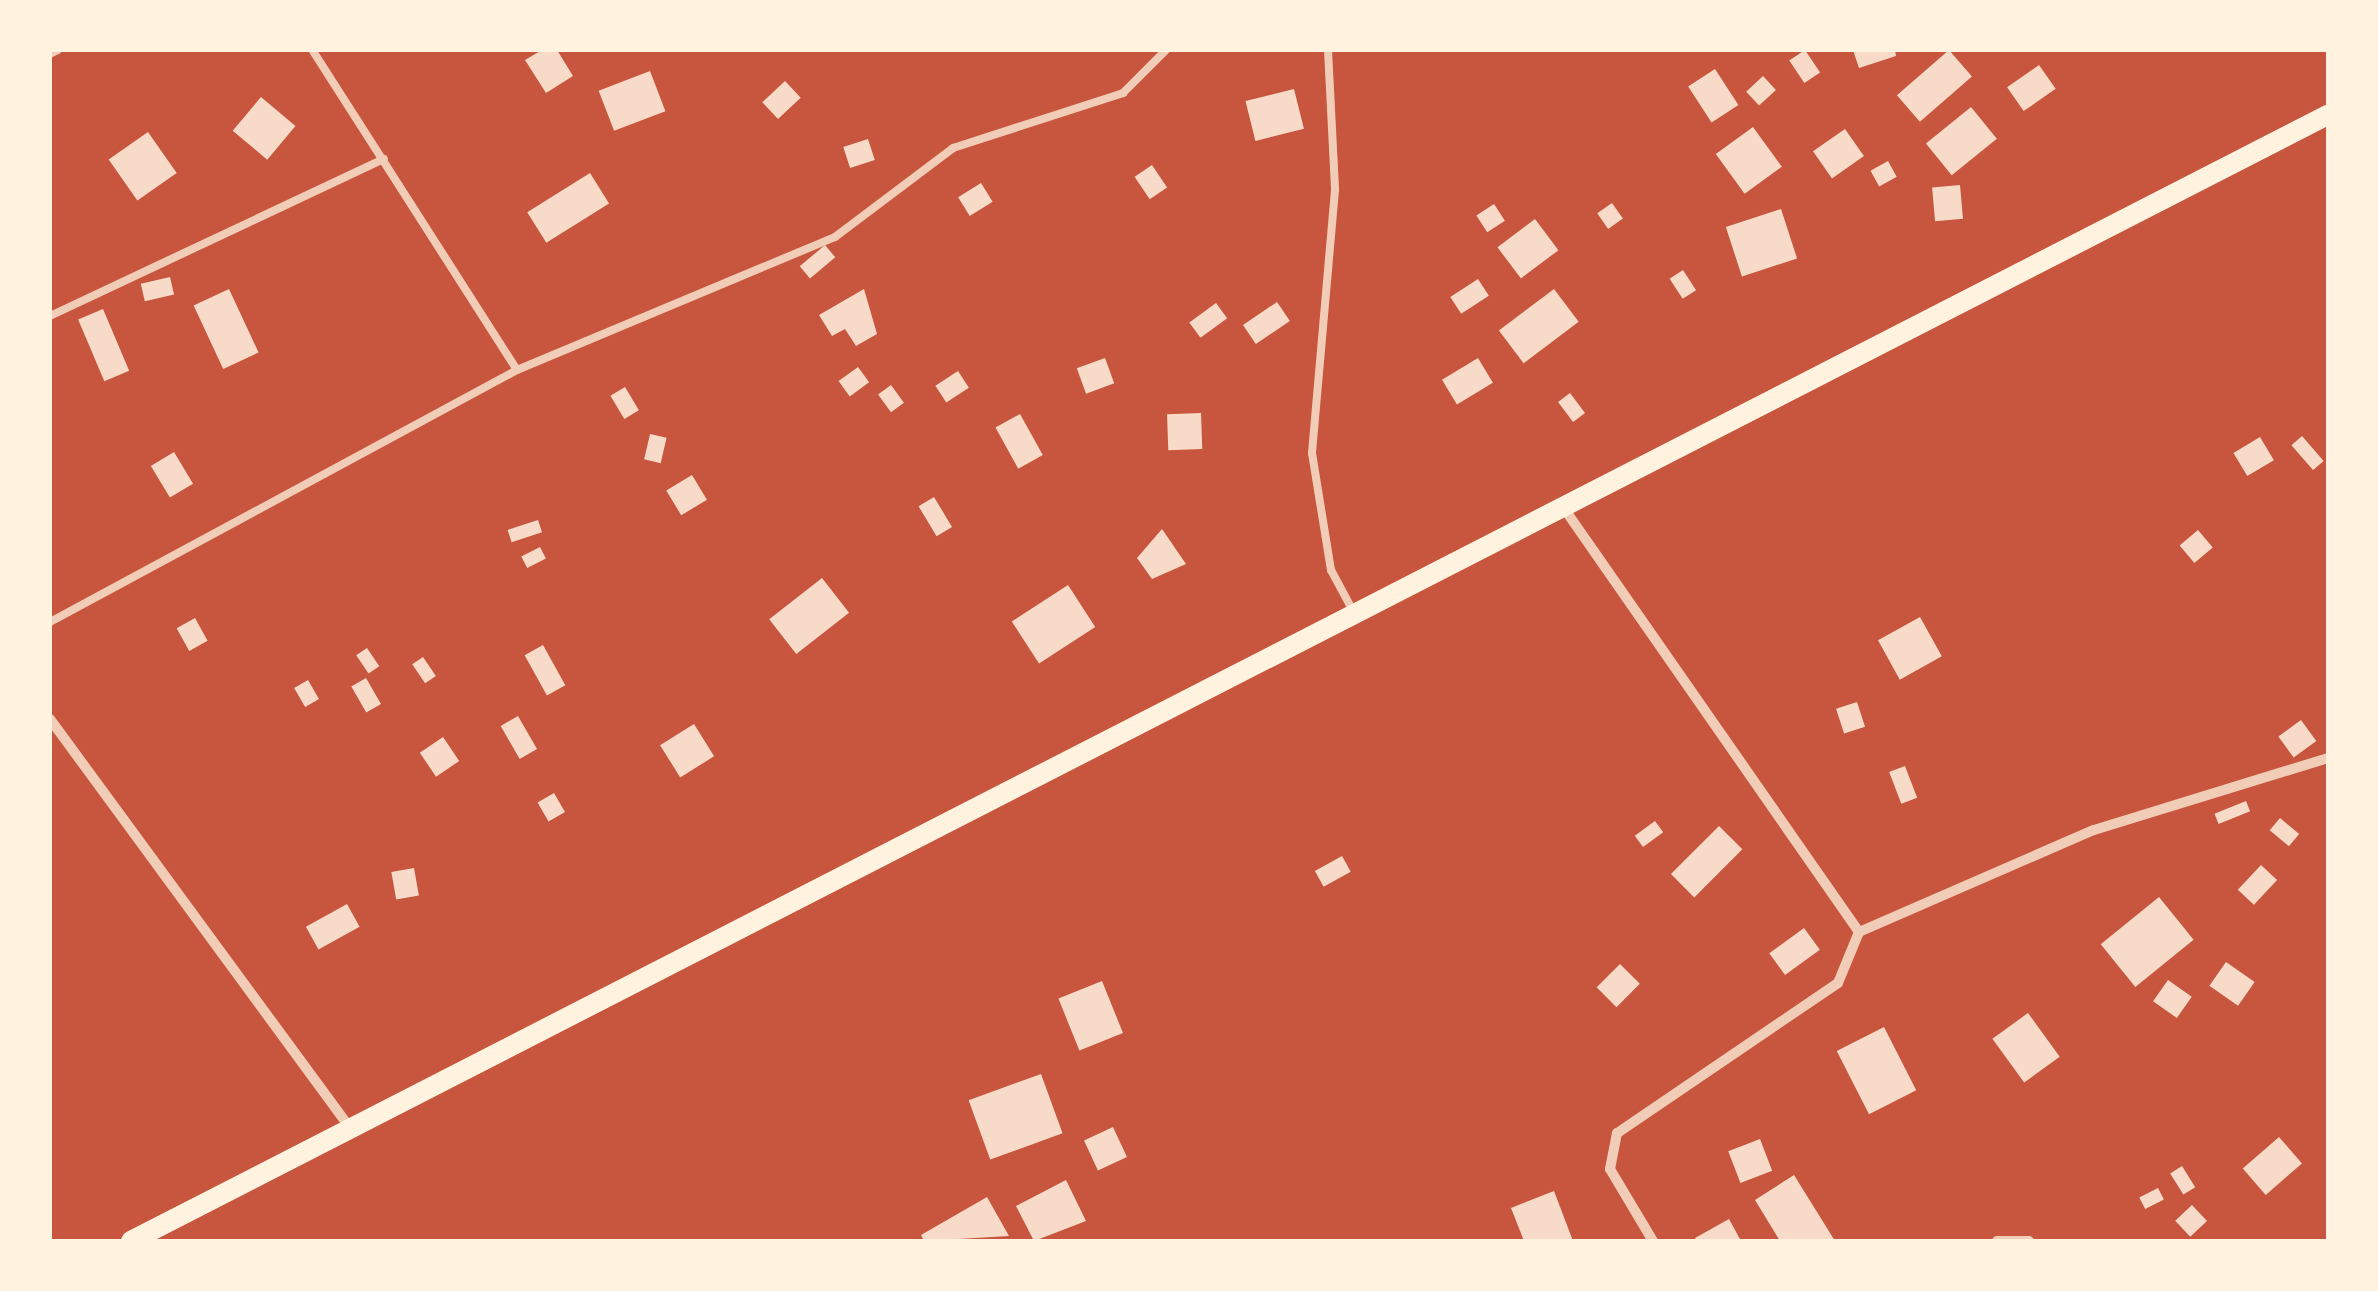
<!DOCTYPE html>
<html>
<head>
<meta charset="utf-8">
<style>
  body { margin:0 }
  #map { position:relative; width:2378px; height:1291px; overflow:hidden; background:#c8553d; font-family:Ubuntu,sans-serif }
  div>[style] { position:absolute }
  .building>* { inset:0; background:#f7dbc8; transform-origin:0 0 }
  .service>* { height:8px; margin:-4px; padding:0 4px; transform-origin:4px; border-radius:4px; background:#f1ccb7 }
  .minor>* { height:10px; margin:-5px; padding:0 5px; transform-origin:5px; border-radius:5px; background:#f1ccb7 }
  .secondary>* { height:20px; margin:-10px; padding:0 10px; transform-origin:10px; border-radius:10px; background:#fff3e0 }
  span { translate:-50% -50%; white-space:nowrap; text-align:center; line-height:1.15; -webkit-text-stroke:8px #fff3e0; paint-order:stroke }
  .frame { position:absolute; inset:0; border:52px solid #fff3e0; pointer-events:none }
</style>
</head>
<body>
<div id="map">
  <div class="building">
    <i style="clip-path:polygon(542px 50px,557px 50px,573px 76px,546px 93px,525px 60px)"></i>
    <i style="left:1805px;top:50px;width:27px;height:19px;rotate:56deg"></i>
    <i style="clip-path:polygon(1853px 50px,1895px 50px,1896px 56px,1859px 68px)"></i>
    <i style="left:1949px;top:50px;width:35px;height:69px;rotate:49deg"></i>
    <i style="left:2039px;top:65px;width:29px;height:39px;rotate:55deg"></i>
    <i style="left:1715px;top:69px;width:43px;height:32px;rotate:57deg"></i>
    <i style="left:650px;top:71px;width:43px;height:55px;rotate:69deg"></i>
    <i style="left:1763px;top:76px;width:19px;height:23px;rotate:47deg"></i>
    <i style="left:785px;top:81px;width:23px;height:31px;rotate:47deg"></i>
    <i style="left:1294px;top:89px;width:41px;height:50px;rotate:76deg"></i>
    <i style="left:261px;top:97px;width:45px;height:44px;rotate:40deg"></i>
    <i style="left:1971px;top:107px;width:41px;height:58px;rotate:51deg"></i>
    <i style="left:1753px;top:127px;width:49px;height:46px;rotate:54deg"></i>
    <i style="left:1845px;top:129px;width:33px;height:39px;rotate:55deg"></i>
    <i style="left:148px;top:132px;width:50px;height:48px;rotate:55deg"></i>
    <i style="left:868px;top:139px;width:22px;height:26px;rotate:72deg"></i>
    <i style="left:1888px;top:161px;width:18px;height:20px;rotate:61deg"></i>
    <i style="left:1152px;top:165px;width:27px;height:21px;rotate:56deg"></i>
    <i style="left:590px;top:173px;width:36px;height:74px;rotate:58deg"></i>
    <i style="left:981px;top:183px;width:22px;height:27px;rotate:58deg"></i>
    <i style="left:1960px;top:185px;width:34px;height:28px;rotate:85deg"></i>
    <i style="left:1612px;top:203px;width:19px;height:18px;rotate:55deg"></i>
    <i style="left:1494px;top:204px;width:20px;height:21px;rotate:57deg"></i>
    <i style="left:1781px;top:209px;width:52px;height:58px;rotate:72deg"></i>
    <i style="left:1535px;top:219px;width:39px;height:47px;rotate:53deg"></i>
    <i style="left:825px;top:245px;width:16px;height:33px;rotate:50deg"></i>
    <i style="left:1683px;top:270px;width:24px;height:16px;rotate:57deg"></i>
    <i style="left:170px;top:277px;width:18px;height:30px;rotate:77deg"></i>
    <i style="left:1478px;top:279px;width:20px;height:33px;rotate:57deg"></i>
    <i style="left:229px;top:289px;width:70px;height:39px;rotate:65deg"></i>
    <i style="clip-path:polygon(864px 289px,877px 334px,856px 346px,845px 329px,832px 336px,819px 315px)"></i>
    <i style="left:1554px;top:289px;width:41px;height:69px;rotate:53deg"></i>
    <i style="left:1277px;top:302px;width:23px;height:41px;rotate:56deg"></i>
    <i style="left:1216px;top:303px;width:19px;height:33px;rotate:54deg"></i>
    <i style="left:103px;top:309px;width:67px;height:27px;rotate:67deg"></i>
    <i style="left:1105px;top:358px;width:27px;height:30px;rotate:70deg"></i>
    <i style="left:1478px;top:358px;width:29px;height:42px;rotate:59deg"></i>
    <i style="left:858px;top:367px;width:19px;height:24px;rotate:54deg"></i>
    <i style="left:958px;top:371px;width:20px;height:27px;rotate:57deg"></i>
    <i style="left:891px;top:385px;width:22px;height:16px;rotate:54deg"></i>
    <i style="left:625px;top:387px;width:27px;height:17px;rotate:59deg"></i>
    <i style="left:1570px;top:393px;width:25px;height:15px;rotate:53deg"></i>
    <i style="left:1201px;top:413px;width:36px;height:34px;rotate:88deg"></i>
    <i style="left:1020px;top:414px;width:47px;height:28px;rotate:61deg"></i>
    <i style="left:650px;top:434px;width:17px;height:26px;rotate:13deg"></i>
    <i style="left:2302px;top:436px;width:33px;height:14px;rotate:49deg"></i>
    <i style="left:2260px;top:437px;width:27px;height:31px;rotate:59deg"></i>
    <i style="left:174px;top:452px;width:37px;height:27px;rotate:59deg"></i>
    <i style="left:692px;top:475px;width:29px;height:30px;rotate:59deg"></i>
    <i style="left:934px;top:497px;width:35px;height:18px;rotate:59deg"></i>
    <i style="left:538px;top:520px;width:13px;height:32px;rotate:72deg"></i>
    <i style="clip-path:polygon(1162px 529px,1186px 564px,1152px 579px,1137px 558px)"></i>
    <i style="left:2198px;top:530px;width:23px;height:24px;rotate:50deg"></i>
    <i style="left:540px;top:547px;width:13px;height:21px;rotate:63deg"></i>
    <i style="left:822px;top:578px;width:44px;height:67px;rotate:52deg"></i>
    <i style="left:1068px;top:585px;width:50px;height:67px;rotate:57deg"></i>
    <i style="left:1920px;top:617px;width:45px;height:48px;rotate:61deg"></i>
    <i style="left:195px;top:618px;width:26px;height:21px;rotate:61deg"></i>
    <i style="left:543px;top:645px;width:46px;height:21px;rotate:61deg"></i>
    <i style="left:367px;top:648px;width:22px;height:13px;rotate:56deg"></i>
    <i style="left:423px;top:657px;width:23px;height:13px;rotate:56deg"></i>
    <i style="left:366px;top:678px;width:30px;height:17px;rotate:60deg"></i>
    <i style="left:308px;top:680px;width:22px;height:16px;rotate:60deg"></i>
    <i style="left:1857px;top:702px;width:26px;height:22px;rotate:72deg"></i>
    <i style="left:518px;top:716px;width:38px;height:20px;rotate:60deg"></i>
    <i style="left:2301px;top:720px;width:26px;height:28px;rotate:54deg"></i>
    <i style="left:694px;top:724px;width:38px;height:40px;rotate:58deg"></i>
    <i style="left:443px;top:737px;width:29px;height:28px;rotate:56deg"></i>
    <i style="left:1905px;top:766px;width:34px;height:17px;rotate:69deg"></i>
    <i style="left:554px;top:793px;width:22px;height:19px;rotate:60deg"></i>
    <i style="left:2246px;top:801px;width:11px;height:34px;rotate:68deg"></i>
    <i style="left:2280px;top:818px;width:25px;height:16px;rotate:40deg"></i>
    <i style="left:1655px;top:821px;width:14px;height:25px;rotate:54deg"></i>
    <i style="left:1719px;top:826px;width:33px;height:68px;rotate:45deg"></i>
    <i style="left:1342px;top:856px;width:18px;height:31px;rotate:61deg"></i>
    <i style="left:2261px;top:865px;width:22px;height:34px;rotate:43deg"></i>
    <i style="left:414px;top:868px;width:28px;height:23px;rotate:80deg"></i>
    <i style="left:2159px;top:897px;width:55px;height:75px;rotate:51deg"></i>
    <i style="left:347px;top:904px;width:26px;height:47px;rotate:61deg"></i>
    <i style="left:1804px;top:928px;width:27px;height:43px;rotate:54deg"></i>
    <i style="left:2226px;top:962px;width:35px;height:29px;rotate:35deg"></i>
    <i style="left:1620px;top:964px;width:28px;height:33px;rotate:45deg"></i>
    <i style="left:2168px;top:980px;width:29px;height:26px;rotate:35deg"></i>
    <i style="left:1102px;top:981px;width:56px;height:47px;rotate:68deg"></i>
    <i style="left:2028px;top:1013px;width:54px;height:44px;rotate:54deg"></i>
    <i style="left:1884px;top:1027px;width:71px;height:53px;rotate:63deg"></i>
    <i style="left:1041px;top:1074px;width:63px;height:77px;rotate:70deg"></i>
    <i style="left:1113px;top:1127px;width:33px;height:32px;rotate:65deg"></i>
    <i style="left:2279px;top:1137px;width:35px;height:48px;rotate:49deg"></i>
    <i style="left:1760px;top:1139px;width:34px;height:34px;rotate:69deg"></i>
    <i style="left:2182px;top:1166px;width:25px;height:14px;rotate:58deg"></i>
    <i style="clip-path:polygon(1794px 1175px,1835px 1241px,1780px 1241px,1755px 1200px)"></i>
    <i style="clip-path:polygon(1066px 1180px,1086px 1221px,1034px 1241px,1016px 1206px)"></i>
    <i style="left:2158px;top:1188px;width:13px;height:21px;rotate:63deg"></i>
    <i style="clip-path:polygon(1554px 1191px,1573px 1241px,1524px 1241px,1511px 1208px)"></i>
    <i style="clip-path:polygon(987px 1197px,1009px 1236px,924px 1241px,921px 1235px)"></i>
    <i style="left:2192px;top:1205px;width:22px;height:23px;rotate:47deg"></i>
    <i style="clip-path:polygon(1729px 1219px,1741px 1241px,1697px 1241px,1695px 1238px)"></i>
  </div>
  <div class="service">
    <i style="left:1328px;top:50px;width:140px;rotate:87.1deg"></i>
    <i style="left:1335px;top:190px;width:264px;rotate:95deg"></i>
    <i style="left:1312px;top:453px;width:119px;rotate:80.8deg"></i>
    <i style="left:1331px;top:570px;width:47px;rotate:61.8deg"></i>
    <i style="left:50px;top:54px;width:9px;rotate:-27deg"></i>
    <i style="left:50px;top:316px;width:369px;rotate:-25.2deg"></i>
    <i style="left:517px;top:370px;width:345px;rotate:-22.7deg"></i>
    <i style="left:835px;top:237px;width:148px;rotate:-37deg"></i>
    <i style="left:953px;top:148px;width:179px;rotate:-17.9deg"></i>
    <i style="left:1123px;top:93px;width:61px;rotate:-45deg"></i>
    <i style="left:50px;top:622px;width:531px;rotate:-28.35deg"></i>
    <i style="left:517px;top:370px;width:380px;rotate:-122.6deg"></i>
  </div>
  <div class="minor">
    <i style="left:1561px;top:504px;width:522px;rotate:55.15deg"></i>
    <i style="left:1859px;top:932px;width:55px;rotate:112.4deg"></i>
    <i style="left:1838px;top:983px;width:267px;rotate:145.8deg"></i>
    <i style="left:1617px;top:1133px;width:37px;rotate:101deg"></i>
    <i style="left:1610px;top:1169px;width:84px;rotate:59.2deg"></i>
    <i style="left:50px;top:719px;width:507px;rotate:53.74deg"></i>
    <i style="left:1859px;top:932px;width:256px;rotate:-23.5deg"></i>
    <i style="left:2094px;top:830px;width:245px;rotate:-17.1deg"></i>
    <i style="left:1997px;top:1241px;width:32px"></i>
  </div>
  <div class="secondary">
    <i style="left:131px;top:1241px;width:2469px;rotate:-27.14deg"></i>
  </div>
  <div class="frame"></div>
</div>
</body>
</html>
